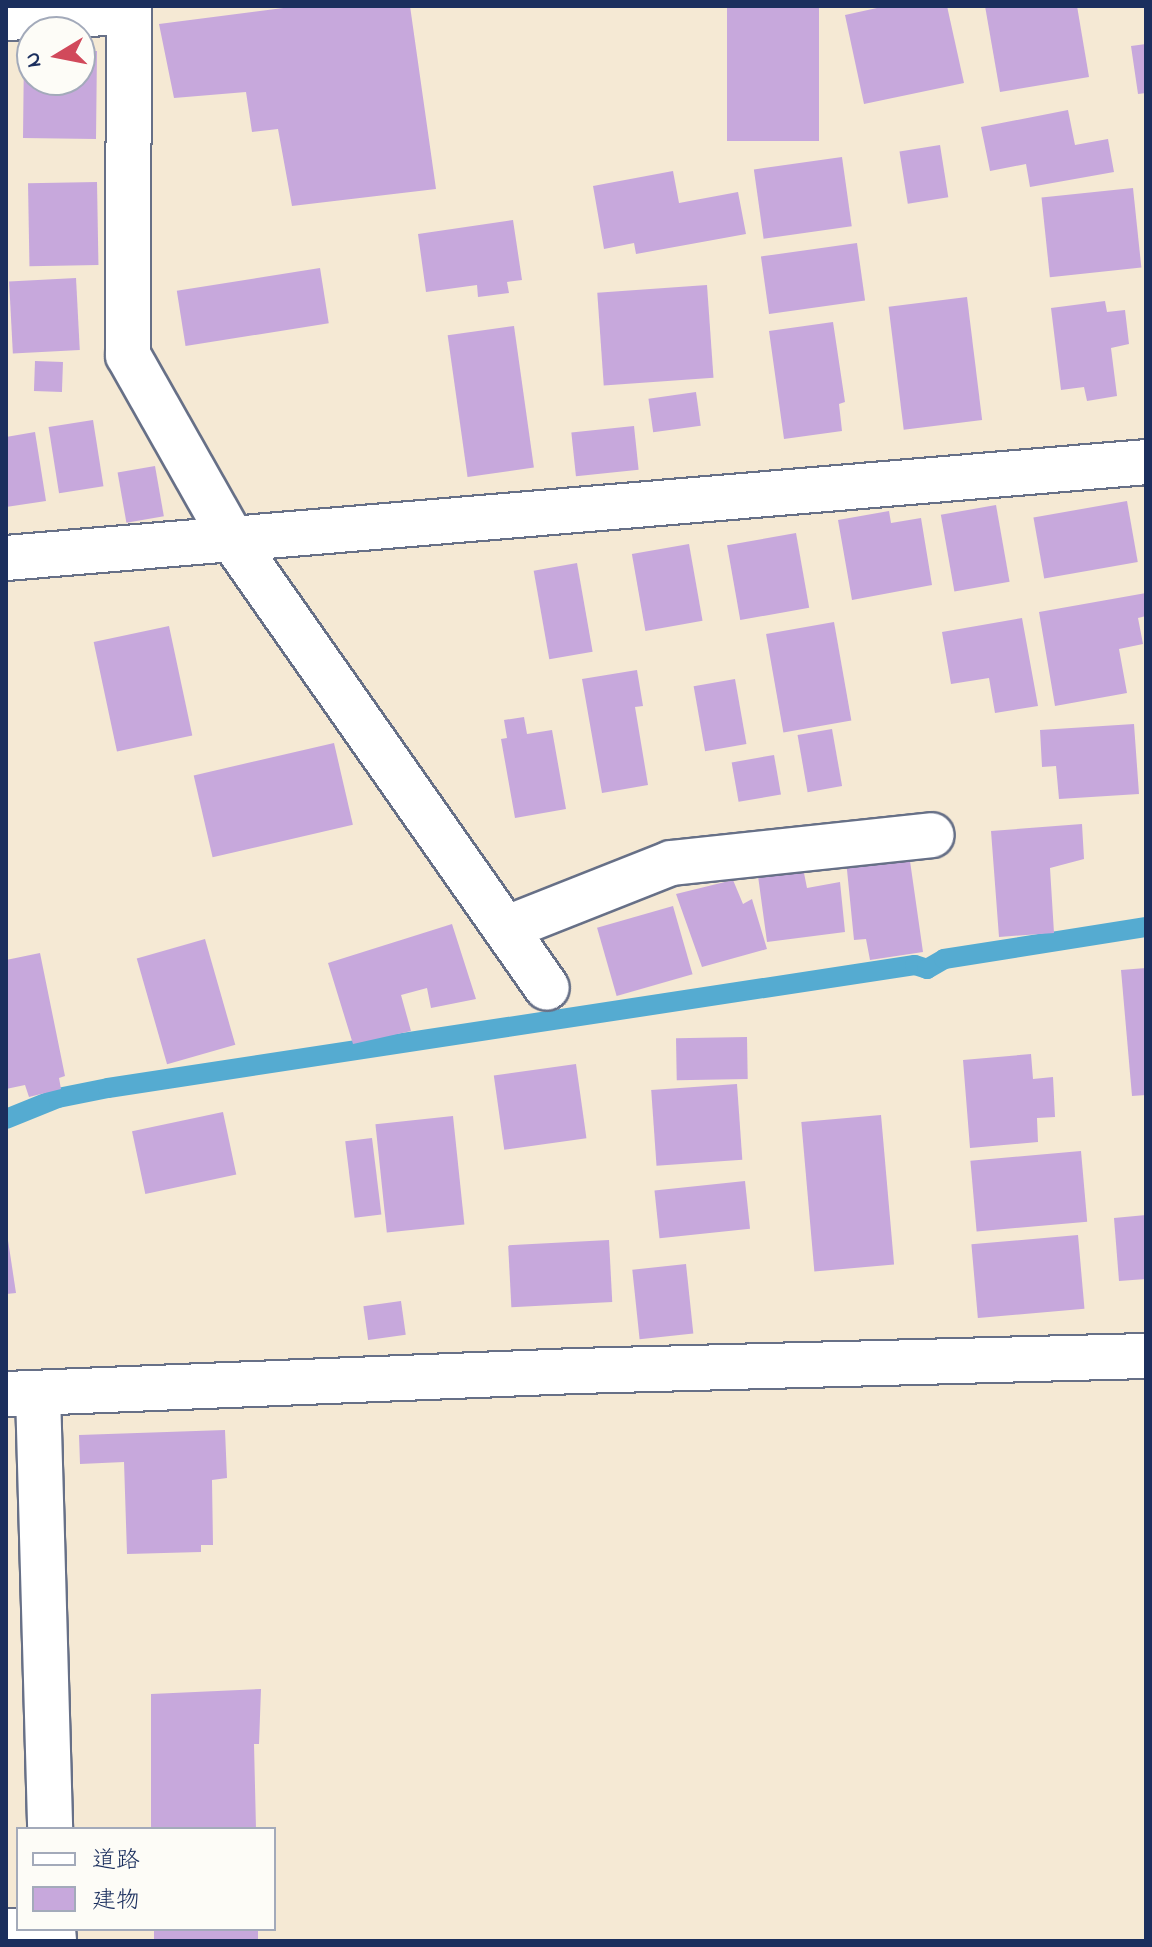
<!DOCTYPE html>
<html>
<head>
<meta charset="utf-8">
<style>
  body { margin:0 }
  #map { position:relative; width:1152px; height:1947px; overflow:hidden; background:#f5e9d4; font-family:"Indie Flower","Klee One",sans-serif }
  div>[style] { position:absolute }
  .stream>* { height:20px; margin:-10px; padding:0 10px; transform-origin:10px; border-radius:10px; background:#55abd1 }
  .building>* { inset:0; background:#c7a8dc; transform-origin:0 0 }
  .roads { filter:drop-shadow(2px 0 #677087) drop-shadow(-2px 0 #677087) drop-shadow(0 2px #677087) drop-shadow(0 -2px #677087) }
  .minor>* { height:44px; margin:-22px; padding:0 22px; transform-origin:22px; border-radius:22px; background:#fff }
  .tertiary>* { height:44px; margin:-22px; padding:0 22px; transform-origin:22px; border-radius:22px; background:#fff }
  span { translate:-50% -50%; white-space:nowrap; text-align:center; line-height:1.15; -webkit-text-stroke:8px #fdfcf7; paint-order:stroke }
  .frame { position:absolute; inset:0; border:8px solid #1b2f5e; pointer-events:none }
  .legend { position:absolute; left:16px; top:1827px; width:260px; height:104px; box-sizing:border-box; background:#fdfcf7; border:2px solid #a3aaba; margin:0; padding:10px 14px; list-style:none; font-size:24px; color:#1b2f5e }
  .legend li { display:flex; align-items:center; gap:16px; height:40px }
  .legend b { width:40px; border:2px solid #a3aaba }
  .north { position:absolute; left:16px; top:16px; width:80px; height:80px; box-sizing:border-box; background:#fdfcf7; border:2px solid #a3aaba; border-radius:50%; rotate:260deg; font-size:22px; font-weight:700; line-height:32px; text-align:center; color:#1b2f5e }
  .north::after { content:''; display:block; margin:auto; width:28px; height:36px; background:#d1495b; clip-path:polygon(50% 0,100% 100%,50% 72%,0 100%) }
</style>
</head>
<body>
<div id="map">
  <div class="stream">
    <i style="left:6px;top:1119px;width:56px;rotate:-22deg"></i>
    <i style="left:58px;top:1098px;width:51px;rotate:-11.3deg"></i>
    <i style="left:108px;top:1088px;width:816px;rotate:-8.67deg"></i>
    <i style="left:915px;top:965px;width:13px;rotate:18deg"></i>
    <i style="left:927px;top:969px;width:20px;rotate:-30deg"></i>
    <i style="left:944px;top:959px;width:205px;rotate:-9deg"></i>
  </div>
  <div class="building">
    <i style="clip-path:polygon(299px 6px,410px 6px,436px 189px,292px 206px,278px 129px,252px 132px,246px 92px,174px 98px,159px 24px)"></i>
    <i style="left:727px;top:6px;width:92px;height:135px"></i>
    <i style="clip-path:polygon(886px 6px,947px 6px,964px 83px,864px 104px,845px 15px)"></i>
    <i style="clip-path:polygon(985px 6px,1077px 6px,1089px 77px,1000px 92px)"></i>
    <i style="clip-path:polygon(1146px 44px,1146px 93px,1138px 94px,1131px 46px)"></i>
    <i style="clip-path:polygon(24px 50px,32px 50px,32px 80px,80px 80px,80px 51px,97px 51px,96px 139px,23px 138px)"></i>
    <i style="clip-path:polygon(1068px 110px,1075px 145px,1108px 139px,1114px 172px,1030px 187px,1026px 164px,990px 171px,981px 127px)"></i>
    <i style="left:940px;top:145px;width:53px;height:41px;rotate:81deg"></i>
    <i style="left:842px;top:157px;width:70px;height:89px;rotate:82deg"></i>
    <i style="clip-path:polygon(673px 171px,679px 203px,738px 192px,746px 234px,636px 254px,634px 243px,604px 249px,593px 186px)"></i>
    <i style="left:97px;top:182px;width:83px;height:69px;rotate:89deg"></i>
    <i style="left:1133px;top:188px;width:80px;height:92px;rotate:84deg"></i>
    <i style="clip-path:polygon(513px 220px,522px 280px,507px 282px,509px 293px,478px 297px,477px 285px,426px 292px,418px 234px)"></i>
    <i style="left:857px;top:243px;width:58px;height:97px;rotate:82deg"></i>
    <i style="left:320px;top:268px;width:56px;height:145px;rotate:81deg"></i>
    <i style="left:76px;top:278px;width:72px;height:67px;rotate:87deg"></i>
    <i style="left:707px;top:285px;width:93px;height:110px;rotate:86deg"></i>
    <i style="left:967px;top:297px;width:124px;height:79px;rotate:83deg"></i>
    <i style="clip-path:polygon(1105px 301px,1107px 312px,1125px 310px,1129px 344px,1111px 348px,1117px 396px,1087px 401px,1084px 387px,1061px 390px,1051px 308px)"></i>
    <i style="clip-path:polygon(833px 322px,845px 402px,839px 404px,842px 431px,784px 439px,769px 331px)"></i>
    <i style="left:514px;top:326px;width:143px;height:67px;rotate:82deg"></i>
    <i style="left:35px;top:361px;width:28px;height:30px;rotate:2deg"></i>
    <i style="left:696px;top:392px;width:34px;height:48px;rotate:82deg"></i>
    <i style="left:93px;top:420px;width:67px;height:45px;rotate:81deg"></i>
    <i style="left:634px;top:426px;width:44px;height:63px;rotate:84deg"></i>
    <i style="clip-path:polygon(35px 432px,46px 501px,6px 507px,6px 437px)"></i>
    <i style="left:155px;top:466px;width:51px;height:38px;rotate:80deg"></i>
    <i style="left:1127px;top:501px;width:62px;height:95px;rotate:80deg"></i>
    <i style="left:996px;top:505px;width:78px;height:56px;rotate:80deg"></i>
    <i style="clip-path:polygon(889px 511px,891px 523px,921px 518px,932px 585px,852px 600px,838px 520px)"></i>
    <i style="left:796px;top:533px;width:76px;height:70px;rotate:80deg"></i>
    <i style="left:689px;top:544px;width:78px;height:58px;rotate:80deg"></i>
    <i style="left:577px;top:563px;width:90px;height:44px;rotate:80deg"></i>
    <i style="clip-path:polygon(1146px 593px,1146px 616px,1138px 618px,1143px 644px,1119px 649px,1127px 693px,1055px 706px,1039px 612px)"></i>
    <i style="clip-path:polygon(1022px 618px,1038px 706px,995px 713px,989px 678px,951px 684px,942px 632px)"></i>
    <i style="left:834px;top:622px;width:100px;height:69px;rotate:80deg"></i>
    <i style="left:169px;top:626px;width:112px;height:77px;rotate:78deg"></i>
    <i style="clip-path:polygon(637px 670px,643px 706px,635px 707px,648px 785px,602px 793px,582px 679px)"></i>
    <i style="left:735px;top:679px;width:66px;height:42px;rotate:80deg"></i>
    <i style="clip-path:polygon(524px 717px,527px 734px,552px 730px,566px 809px,515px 818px,501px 739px,507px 738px,504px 720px)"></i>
    <i style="clip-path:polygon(1134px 724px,1139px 794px,1059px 799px,1056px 766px,1042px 767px,1040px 730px)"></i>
    <i style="left:832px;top:729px;width:58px;height:35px;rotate:80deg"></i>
    <i style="left:334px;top:743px;width:84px;height:144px;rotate:77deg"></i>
    <i style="left:774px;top:755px;width:40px;height:43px;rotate:80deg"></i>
    <i style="clip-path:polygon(1082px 824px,1084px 859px,1050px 868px,1054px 933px,999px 937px,991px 831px)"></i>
    <i style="clip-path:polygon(909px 854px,923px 952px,870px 960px,866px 939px,854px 940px,846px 860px)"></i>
    <i style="clip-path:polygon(803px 868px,807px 888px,840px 882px,845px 932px,767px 942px,758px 876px)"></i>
    <i style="clip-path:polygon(733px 880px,743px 904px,752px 899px,767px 949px,702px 967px,676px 894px)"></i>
    <i style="left:673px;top:906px;width:71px;height:79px;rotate:74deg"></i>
    <i style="clip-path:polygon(452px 924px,476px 999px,431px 1008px,427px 988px,401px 995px,411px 1031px,353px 1044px,328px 963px)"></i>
    <i style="left:205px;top:939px;width:110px;height:71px;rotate:74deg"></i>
    <i style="clip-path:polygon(40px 953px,65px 1076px,59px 1078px,61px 1089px,29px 1097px,25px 1085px,6px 1089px,6px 960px)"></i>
    <i style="clip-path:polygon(1146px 968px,1146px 1095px,1132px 1096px,1121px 970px)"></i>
    <i style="left:747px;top:1037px;width:42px;height:71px;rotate:89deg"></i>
    <i style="clip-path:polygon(1031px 1054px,1033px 1079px,1053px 1077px,1055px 1117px,1037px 1118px,1038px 1142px,970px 1148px,963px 1060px)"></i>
    <i style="left:576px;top:1064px;width:75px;height:83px;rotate:82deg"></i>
    <i style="left:737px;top:1084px;width:76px;height:86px;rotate:86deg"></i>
    <i style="left:223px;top:1112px;width:64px;height:93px;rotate:78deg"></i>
    <i style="left:881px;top:1115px;width:150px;height:80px;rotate:85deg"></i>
    <i style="left:453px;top:1116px;width:109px;height:78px;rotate:84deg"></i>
    <i style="left:372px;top:1138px;width:77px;height:27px;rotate:83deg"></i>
    <i style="left:1081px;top:1151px;width:71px;height:111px;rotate:85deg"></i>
    <i style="left:745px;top:1181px;width:48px;height:91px;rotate:84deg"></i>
    <i style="clip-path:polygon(1146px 1215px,1146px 1279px,1119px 1281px,1114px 1218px)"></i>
    <i style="clip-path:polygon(6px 1227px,16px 1293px,6px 1294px)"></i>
    <i style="left:1078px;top:1235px;width:74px;height:107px;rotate:85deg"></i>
    <i style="left:609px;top:1240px;width:62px;height:101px;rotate:87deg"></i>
    <i style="left:686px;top:1264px;width:70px;height:54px;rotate:84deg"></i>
    <i style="left:401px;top:1301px;width:34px;height:38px;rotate:82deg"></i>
    <i style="clip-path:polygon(225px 1430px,227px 1478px,212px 1480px,213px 1545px,201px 1545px,201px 1552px,127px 1554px,124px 1462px,80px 1464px,79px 1435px)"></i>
    <i style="clip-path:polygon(261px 1689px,259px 1744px,254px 1744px,256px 1829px,151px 1829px,151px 1694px)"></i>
    <i style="left:154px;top:1929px;width:104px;height:12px"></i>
  </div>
  <div class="roads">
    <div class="minor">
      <i style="left:129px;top:6px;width:349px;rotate:90.2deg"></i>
      <i style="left:128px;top:355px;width:211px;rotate:60.5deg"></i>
      <i style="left:232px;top:539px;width:548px;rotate:54.95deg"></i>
      <i style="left:6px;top:18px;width:123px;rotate:-2.8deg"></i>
      <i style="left:6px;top:558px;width:1144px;rotate:-4.81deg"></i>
      <i style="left:507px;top:928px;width:176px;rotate:-21.6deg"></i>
      <i style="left:671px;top:863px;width:262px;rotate:-6.1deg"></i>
      <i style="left:6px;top:1394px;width:571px;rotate:-2.31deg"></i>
      <i style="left:577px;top:1371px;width:569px;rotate:-1.51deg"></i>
      <i style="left:6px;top:1931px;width:47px;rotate:-1.2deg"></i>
    </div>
    <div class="tertiary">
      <i style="left:38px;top:1393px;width:436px;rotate:88.4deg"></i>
      <i style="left:53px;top:1929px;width:12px;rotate:85deg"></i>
    </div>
  </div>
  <div class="frame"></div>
  <ul class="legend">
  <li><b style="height:10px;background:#fff"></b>道路</li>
  <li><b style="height:22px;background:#c7a8dc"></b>建物</li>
  </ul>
  <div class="north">N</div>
</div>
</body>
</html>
